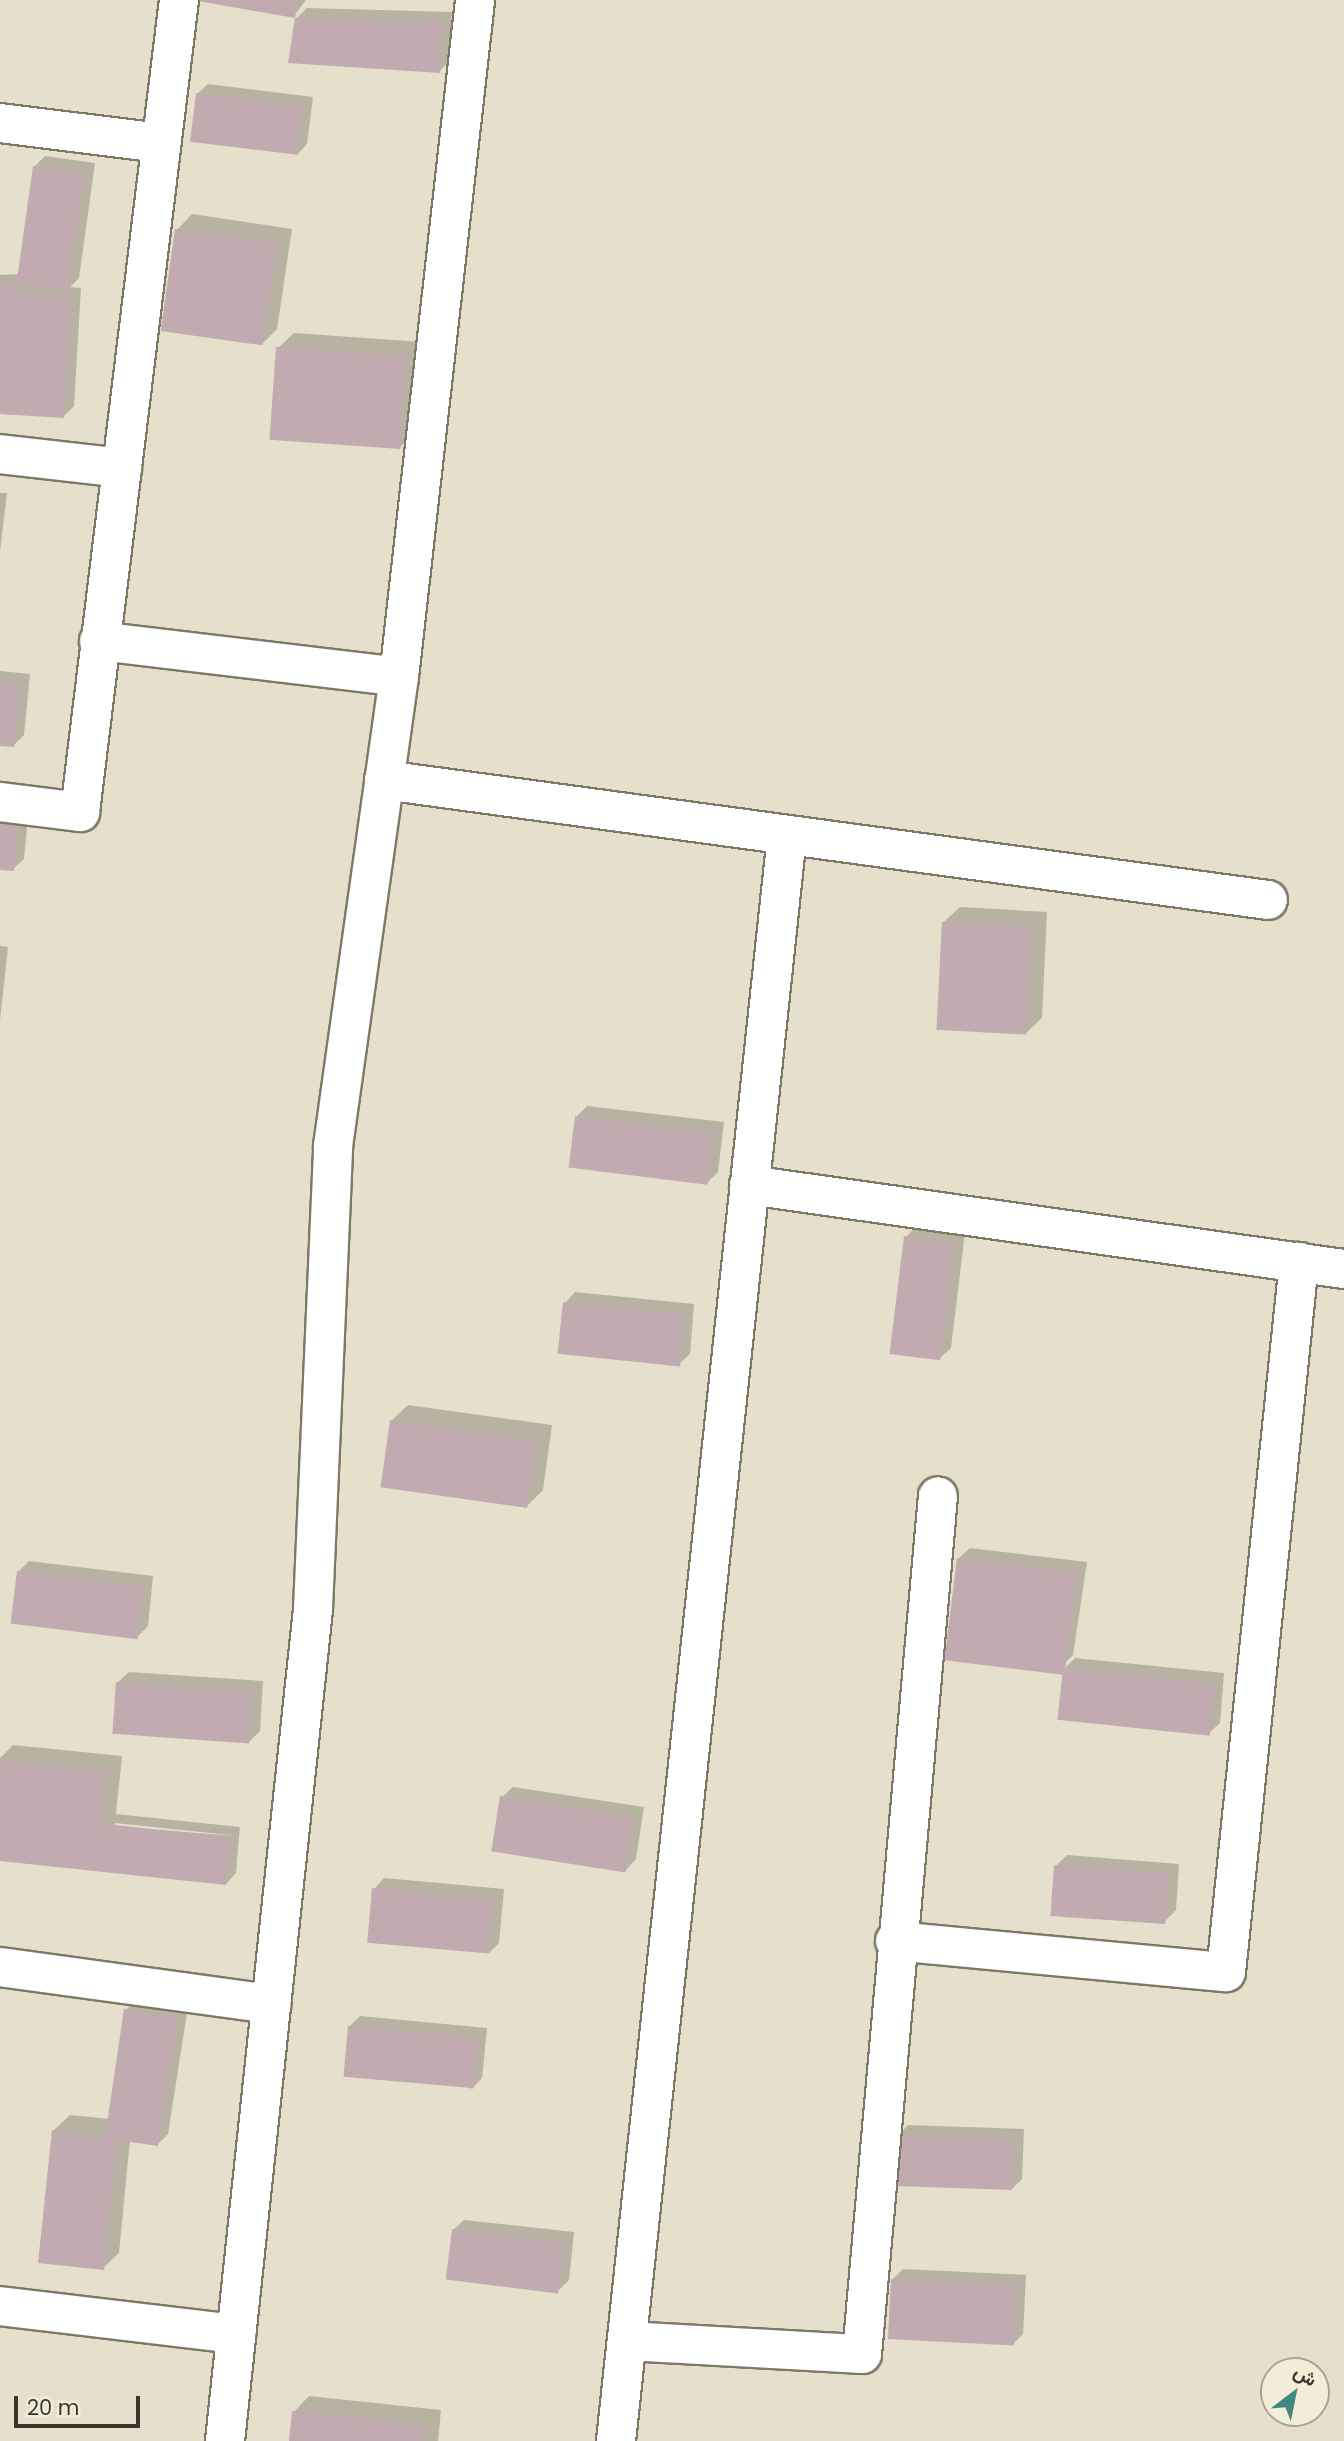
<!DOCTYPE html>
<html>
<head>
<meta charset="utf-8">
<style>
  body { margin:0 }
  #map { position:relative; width:1344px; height:2441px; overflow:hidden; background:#e5dfcb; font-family:Poppins,Vazirmatn,sans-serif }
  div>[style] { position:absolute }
  .shadow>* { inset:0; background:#0003 }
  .building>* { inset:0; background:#c1abb1; transform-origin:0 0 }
  .roads { filter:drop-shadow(2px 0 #7e7967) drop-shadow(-2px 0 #7e7967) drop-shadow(0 2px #7e7967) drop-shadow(0 -2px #7e7967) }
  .street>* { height:38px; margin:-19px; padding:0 19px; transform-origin:19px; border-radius:19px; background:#fff }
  span { translate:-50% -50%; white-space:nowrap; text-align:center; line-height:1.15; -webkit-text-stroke:5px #f2ecd8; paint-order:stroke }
  .north { position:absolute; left:1260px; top:2357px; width:70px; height:70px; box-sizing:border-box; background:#f2ecd8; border:2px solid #a8a494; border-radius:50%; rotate:32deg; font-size:19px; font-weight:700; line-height:28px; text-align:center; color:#39372f }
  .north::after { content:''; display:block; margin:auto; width:24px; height:32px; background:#418883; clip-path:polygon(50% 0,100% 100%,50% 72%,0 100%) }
  .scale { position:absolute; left:14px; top:2396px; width:126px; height:32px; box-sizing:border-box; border:4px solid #39372f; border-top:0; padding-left:9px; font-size:21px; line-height:24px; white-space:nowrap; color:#39372f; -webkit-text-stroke:5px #f2ecd8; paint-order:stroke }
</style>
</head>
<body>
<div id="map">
  <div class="shadow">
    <i style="clip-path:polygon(196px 0,306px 0,294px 16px)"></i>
    <i style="clip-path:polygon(307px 8px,452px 12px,449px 61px,439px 72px,297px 18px)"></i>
    <i style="clip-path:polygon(208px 84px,313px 97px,307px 144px,297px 155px,197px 94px)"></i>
    <i style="clip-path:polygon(45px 156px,95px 163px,79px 278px,70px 287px,81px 288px,74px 406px,64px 416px,0 414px,0 275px,19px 274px,34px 167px)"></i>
    <i style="clip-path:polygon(192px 214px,292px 229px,277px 329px,261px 345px,177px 230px)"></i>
    <i style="clip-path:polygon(294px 333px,422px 342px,416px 432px,400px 447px,278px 348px)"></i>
    <i style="clip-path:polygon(0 493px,7px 493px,0 551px)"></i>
    <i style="clip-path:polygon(0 671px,30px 674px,24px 735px,13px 746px,0 744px)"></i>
    <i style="clip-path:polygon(0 803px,29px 805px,24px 859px,13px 869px,0 868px)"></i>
    <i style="clip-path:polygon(960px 907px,1047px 912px,1042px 1018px,1026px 1033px,944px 922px)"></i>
    <i style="clip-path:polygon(0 946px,8px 947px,0 1020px)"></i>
    <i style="clip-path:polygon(587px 1106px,724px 1122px,718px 1172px,707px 1183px,577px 1116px)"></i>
    <i style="clip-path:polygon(917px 1226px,965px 1232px,951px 1348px,940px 1358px,906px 1237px)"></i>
    <i style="clip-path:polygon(575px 1292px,694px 1304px,690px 1354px,679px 1364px,565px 1303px)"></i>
    <i style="clip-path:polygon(408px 1405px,552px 1425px,543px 1490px,527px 1506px,392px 1420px)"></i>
    <i style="clip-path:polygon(970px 1548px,1087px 1562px,1073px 1655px,1062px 1666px,959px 1558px)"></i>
    <i style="clip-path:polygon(29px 1561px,153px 1576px,148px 1626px,137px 1637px,18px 1572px)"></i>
    <i style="clip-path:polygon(1075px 1658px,1224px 1673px,1220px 1723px,1209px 1733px,1065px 1668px)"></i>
    <i style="clip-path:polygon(129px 1672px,263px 1681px,260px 1731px,249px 1742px,118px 1682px)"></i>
    <i style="clip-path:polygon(13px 1745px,122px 1756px,116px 1814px,240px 1827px,239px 1836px,115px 1823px,115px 1827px,239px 1836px,236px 1873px,226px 1884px,0 1859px,0 1758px)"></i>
    <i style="clip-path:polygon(513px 1787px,644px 1807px,636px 1859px,626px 1870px,502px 1797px)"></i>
    <i style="clip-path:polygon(1067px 1855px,1179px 1864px,1176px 1910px,1165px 1921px,1056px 1866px)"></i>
    <i style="clip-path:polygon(384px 1878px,504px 1889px,499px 1943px,489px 1953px,374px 1889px)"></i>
    <i style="clip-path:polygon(136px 1999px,188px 2007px,168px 2134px,158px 2144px,130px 2140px,119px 2253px,103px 2268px,54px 2130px,70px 2115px,110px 2119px,126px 2010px)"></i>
    <i style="clip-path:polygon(360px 2016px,487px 2028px,482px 2078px,472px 2089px,349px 2027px)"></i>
    <i style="clip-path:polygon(908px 2125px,1024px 2129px,1022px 2179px,1012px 2189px,898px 2136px)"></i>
    <i style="clip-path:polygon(464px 2220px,574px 2232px,569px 2280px,558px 2291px,453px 2230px)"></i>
    <i style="clip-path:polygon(903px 2269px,1026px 2275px,1023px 2334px,1013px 2344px,892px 2280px)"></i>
    <i style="clip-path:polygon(309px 2396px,441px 2410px,438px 2441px,291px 2441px,294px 2412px)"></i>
  </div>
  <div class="building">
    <i style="clip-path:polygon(192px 0,298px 0,295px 18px,443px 22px,440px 73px,288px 63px,295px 18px)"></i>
    <i style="left:196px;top:93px;width:108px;height:49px;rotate:7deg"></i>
    <i style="left:33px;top:166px;width:52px;height:119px;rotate:8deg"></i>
    <i style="left:175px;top:229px;width:103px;height:103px;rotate:8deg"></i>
    <i style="clip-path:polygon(0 284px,16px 284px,19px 294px,71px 298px,64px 418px,0 414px)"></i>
    <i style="left:276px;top:347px;width:131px;height:93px;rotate:4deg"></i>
    <i style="clip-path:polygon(0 682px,20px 684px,14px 747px,0 746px)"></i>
    <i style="clip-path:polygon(0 814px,19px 815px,14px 871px,0 870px)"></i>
    <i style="left:942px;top:922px;width:90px;height:108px;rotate:3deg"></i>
    <i style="left:575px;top:1116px;width:140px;height:52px;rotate:7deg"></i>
    <i style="left:904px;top:1236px;width:51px;height:119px;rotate:7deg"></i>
    <i style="left:563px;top:1302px;width:123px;height:52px;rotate:6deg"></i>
    <i style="left:390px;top:1420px;width:148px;height:68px;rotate:8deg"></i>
    <i style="left:957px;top:1558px;width:121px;height:103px;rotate:7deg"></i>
    <i style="left:17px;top:1571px;width:128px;height:53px;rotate:7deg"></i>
    <i style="left:1063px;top:1668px;width:153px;height:52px;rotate:6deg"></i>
    <i style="left:116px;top:1682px;width:137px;height:52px;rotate:4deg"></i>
    <i style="clip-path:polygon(0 1760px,107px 1771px,99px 1849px,104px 1824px,231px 1837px,226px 1885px,0 1861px)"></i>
    <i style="left:500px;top:1796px;width:136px;height:56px;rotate:9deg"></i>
    <i style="left:1054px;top:1865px;width:115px;height:51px;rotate:4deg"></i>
    <i style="left:372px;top:1888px;width:122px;height:55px;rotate:5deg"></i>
    <i style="clip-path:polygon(124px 2009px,178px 2018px,158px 2146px,117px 2140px,104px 2270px,38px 2263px,52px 2130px,105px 2138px)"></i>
    <i style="left:348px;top:2026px;width:131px;height:51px;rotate:5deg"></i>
    <i style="left:896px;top:2135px;width:118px;height:51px;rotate:2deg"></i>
    <i style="left:452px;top:2229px;width:113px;height:51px;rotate:7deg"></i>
    <i style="left:891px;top:2279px;width:126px;height:60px;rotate:3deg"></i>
    <i style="clip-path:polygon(292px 2411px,426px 2425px,425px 2441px,289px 2441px)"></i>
  </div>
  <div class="roads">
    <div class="street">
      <i style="left:0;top:123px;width:162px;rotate:7.1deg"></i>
      <i style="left:0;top:454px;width:123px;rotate:6.5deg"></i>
      <i style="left:99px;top:641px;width:302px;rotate:6.8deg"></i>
      <i style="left:384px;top:780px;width:892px;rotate:7.73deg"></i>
      <i style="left:0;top:802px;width:81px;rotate:7.1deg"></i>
      <i style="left:80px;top:812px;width:818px;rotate:-83.05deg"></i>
      <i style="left:749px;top:1185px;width:601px;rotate:8.04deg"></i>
      <i style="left:895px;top:1941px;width:332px;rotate:5.4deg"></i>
      <i style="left:1226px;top:1972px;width:714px;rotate:-84.13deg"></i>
      <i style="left:0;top:1967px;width:274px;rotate:7.8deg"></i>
      <i style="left:0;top:2306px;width:238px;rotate:6.8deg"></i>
      <i style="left:628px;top:2341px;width:234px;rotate:3.2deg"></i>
      <i style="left:862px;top:2354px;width:861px;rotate:-84.94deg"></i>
      <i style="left:225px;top:2441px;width:837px;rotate:-83.96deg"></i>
      <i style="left:313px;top:1609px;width:463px;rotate:-87.5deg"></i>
      <i style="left:333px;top:1146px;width:474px;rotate:-82deg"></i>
      <i style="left:399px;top:677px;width:681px;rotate:-83.59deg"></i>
      <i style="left:616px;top:2441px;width:1615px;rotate:-83.92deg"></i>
    </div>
  </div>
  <div class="north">ش</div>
  <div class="scale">20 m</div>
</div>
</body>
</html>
